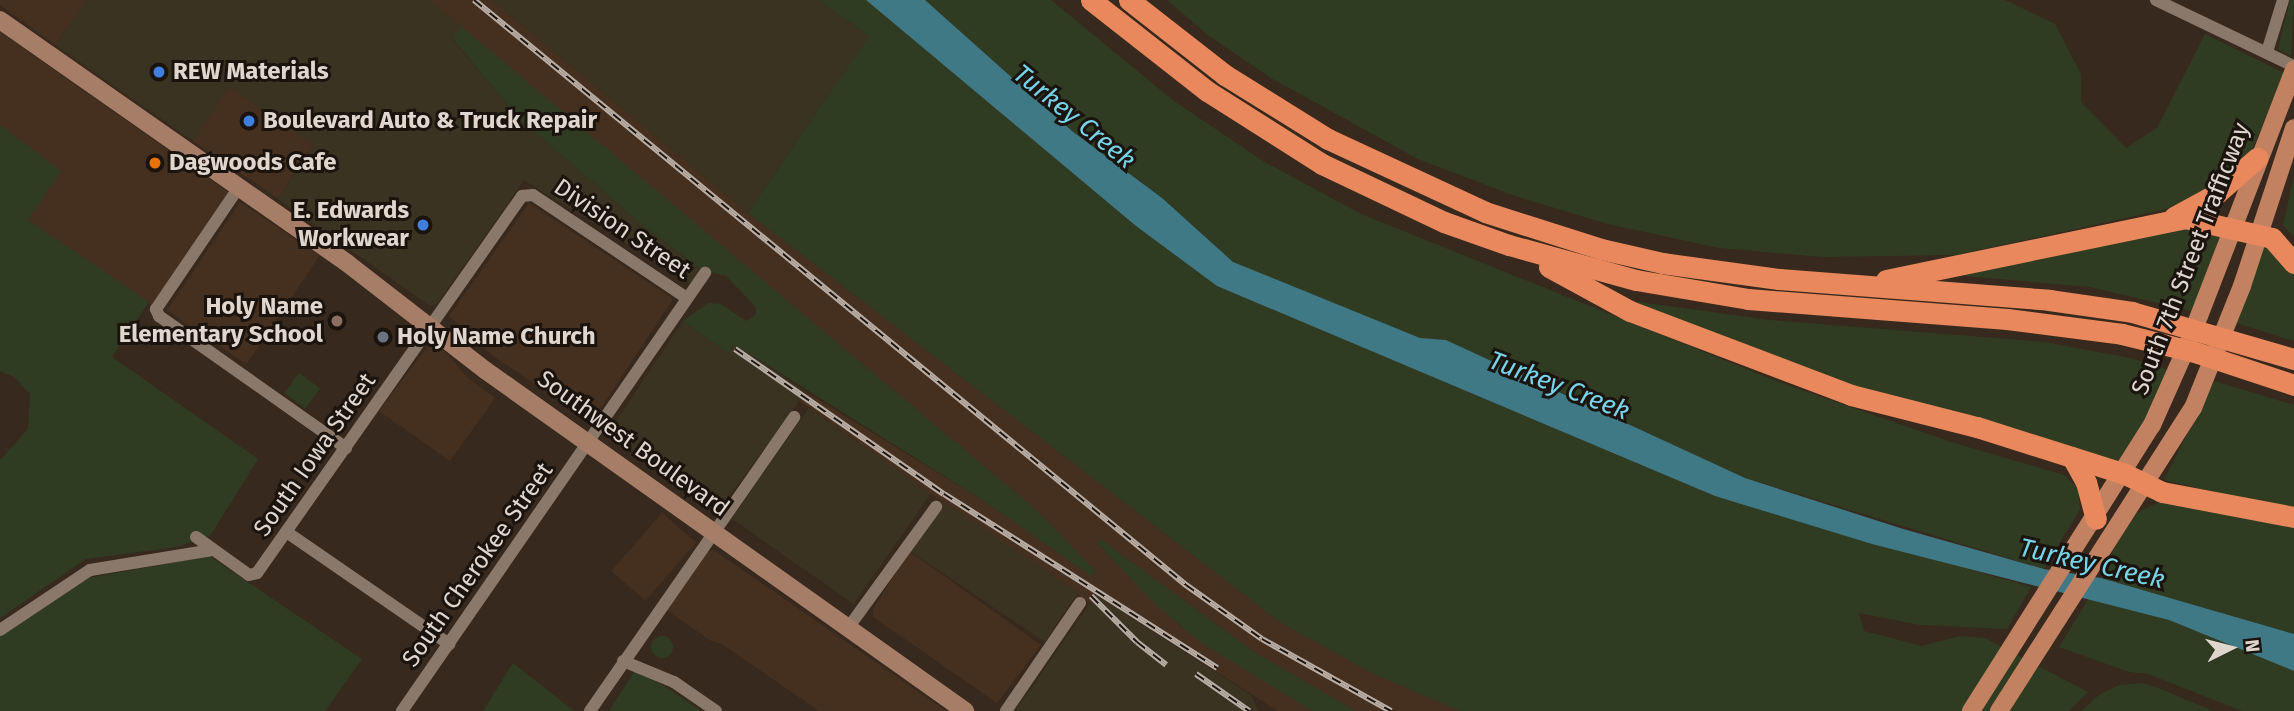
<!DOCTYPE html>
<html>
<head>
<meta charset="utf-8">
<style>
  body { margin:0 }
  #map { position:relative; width:2294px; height:711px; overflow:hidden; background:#37291d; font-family:"Fira Sans",sans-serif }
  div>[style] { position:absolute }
  .built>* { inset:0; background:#453020; transform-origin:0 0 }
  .industrial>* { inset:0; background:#3a3322; transform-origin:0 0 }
  .green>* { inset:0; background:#303c22; transform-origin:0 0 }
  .round { border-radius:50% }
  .water>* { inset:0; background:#3f7986 }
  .street>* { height:12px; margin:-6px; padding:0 6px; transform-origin:6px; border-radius:6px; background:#8a786b }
  .secondary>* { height:18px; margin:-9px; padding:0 9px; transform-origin:9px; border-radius:9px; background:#a67d66 }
  .primary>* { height:18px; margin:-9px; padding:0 9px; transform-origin:9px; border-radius:9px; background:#c28262 }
  .highway>* { height:21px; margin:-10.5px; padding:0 10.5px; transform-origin:10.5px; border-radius:10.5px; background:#e8885c }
  .rail>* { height:6px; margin-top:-3px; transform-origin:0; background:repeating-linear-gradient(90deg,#1a130e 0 10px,#b9aea5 0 20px); box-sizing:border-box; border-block:2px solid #b9aea5 }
  .dots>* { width:19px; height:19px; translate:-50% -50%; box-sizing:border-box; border:4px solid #1a130e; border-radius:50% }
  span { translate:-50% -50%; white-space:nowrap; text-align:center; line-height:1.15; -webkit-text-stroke:6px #1a130e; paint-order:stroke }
  .poi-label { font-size:24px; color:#e0d6ce; font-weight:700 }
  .left { translate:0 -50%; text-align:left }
  .right { translate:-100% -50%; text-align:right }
  .street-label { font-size:24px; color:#e0d6ce }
  .water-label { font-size:26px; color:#76d3e8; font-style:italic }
  .north { position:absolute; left:2196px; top:613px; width:70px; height:70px; -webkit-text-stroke:5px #1a130e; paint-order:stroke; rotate:84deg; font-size:19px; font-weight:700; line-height:28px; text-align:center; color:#e0d6ce }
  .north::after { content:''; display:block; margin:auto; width:24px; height:32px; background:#e0d6ce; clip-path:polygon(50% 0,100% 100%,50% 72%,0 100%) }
</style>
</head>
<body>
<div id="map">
  <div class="built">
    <i style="clip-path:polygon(0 0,87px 0,55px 45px,0 5px)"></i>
    <i style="clip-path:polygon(429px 0,492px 0,748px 213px,1281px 623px,1374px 674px,1460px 711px,1356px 711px,1254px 652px,1100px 539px,1097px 544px,1180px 626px,1312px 711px,1278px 711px,1096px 595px,1090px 603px,931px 494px,800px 401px,806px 392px,987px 503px,1091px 576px,1096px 572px,1042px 515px)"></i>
    <i style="clip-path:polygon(0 32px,228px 192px,152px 305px,28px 220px,60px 171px,0 125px)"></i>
    <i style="left:229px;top:87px;width:103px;height:65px;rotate:34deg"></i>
    <i style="left:240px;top:202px;width:96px;height:131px;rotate:34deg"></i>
    <i style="clip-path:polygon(529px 203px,673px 299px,592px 422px,493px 356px,449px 316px)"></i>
    <i style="clip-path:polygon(436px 342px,467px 377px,495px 398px,450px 461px,379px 411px,428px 346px)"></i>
    <i style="left:662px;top:513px;width:45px;height:77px;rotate:41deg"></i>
    <i style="clip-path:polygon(714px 550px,946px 711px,819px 711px,722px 644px,711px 641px,667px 610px,707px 552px)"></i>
    <i style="clip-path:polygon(909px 551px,1041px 645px,997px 703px,873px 617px,873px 609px)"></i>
  </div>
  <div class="industrial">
    <i style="clip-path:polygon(87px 0,429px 0,462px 27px,452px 39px,518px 117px,646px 228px,702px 270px,693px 285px,524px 180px,437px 304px,430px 306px,278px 199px,314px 145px,229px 87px,193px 141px,55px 45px)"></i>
    <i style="clip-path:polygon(492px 0,819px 0,869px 36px,748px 213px)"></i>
    <i style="clip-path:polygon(683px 321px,728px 353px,734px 344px,806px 392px,719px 510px,608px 433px)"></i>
    <i style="left:809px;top:408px;width:149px;height:135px;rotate:35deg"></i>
    <i style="left:943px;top:501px;width:163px;height:60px;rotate:34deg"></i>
    <i style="clip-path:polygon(1096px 595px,1251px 695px,1259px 711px,1015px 711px)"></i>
  </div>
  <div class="green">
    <i style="clip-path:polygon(819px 0,866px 0,1136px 226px,1217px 286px,1715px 496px,2031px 587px,2007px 629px,1920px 625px,1859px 613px,1864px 631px,1922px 646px,1960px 636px,1985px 638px,2088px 692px,2069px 711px,1460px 711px,1374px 674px,1281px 623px,748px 213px,869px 36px)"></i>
    <i style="clip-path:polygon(925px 0,1051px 0,1174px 101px,1263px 161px,1361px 214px,1776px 381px,1951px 442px,2064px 475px,2078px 488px,2080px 509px,2044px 569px,1745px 478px,1446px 340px,1420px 338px,1313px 297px,1233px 262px,1162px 198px,1072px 131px)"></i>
    <i style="clip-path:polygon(1167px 0,2005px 0,2055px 24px,2081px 74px,2081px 102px,2126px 148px,2157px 128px,2205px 34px,2286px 74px,2248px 158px,2237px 170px,2180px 206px,1956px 255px,1823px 257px,1719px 248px,1608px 224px,1515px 196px,1418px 159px,1271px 78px,1209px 36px)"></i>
    <i style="clip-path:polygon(2290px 0,2294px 0,2291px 56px,2278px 49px)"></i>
    <i style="clip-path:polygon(462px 27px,1042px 515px,1096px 572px,1091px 576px,987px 503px,734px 344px,728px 353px,683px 321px,708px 303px,721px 304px,746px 321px,756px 314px,756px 307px,726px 276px,702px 270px,646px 228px,518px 117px,452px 38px)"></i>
    <i style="clip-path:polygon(0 125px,61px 171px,28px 220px,149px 302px,112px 357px,258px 459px,210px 536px,176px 547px,86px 559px,0 618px,0 460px,28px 429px,30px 394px,14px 377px,0 371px)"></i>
    <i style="clip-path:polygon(2294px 176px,2294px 237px,2283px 225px)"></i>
    <i style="clip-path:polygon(2182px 225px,2220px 236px,2192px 311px,2090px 287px,1965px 276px,1965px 270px)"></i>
    <i style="clip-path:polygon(2265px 246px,2294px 273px,2294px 341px,2236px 323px)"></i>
    <i style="clip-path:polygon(1632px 301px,1770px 320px,2045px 342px,2130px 358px,2171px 371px,2122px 463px,1879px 397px)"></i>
    <i style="left:299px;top:373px;width:26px;height:25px;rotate:36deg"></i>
    <i style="clip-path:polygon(2214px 381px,2294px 405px,2294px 511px,2164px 480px)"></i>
    <i style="clip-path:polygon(2161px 501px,2294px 528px,2294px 634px,2101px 578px,2116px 543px,2137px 513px)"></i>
    <i style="clip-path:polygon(1100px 539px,1254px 652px,1356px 711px,1312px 711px,1199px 641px,1158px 607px,1097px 543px)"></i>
    <i style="clip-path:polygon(209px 556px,362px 659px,325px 711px,0 711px,0 636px,89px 578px)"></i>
    <i style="clip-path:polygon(2089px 598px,2169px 620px,2294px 671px,2294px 711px,2242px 711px,2148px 674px,2129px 672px,2059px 647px)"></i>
    <i class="round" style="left:651px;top:636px;width:22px;height:22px"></i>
    <i style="clip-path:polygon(513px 663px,574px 711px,483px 711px)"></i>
    <i style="clip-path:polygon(636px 669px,672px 691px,701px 711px,609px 711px)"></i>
    <i style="clip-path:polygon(2143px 683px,2161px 689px,2213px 711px,2081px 711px,2099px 695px,2119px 685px)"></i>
  </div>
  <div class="water">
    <i style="clip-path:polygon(866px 0,925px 0,1072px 131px,1162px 198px,1233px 262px,1420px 338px,1446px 340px,1745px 478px,1900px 528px,2044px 569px,2101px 578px,2294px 634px,2294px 671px,2169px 620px,1872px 544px,1715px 496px,1217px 286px,1136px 226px)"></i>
  </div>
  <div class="street">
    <i style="left:2156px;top:0;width:153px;rotate:25.6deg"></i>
    <i style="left:2267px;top:52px;width:54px;rotate:-72.9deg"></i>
    <i style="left:239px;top:187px;width:148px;rotate:124.2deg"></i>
    <i style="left:156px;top:309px;width:8px;rotate:67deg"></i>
    <i style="left:159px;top:316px;width:229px;rotate:35.2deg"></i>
    <i style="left:288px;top:533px;width:196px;rotate:34.6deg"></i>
    <i style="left:196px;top:537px;width:65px;rotate:35.6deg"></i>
    <i style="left:249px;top:575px;width:8px;rotate:-14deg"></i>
    <i style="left:257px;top:573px;width:461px;rotate:-54.9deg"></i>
    <i style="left:522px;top:196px;width:11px;rotate:-5deg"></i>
    <i style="left:533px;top:195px;width:185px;rotate:33.8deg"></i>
    <i style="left:848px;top:628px;width:150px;rotate:-54deg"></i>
    <i style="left:0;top:630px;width:108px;rotate:-33.7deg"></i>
    <i style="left:90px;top:570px;width:124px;rotate:-9.3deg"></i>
    <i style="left:623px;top:661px;width:55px;rotate:22.4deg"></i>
    <i style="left:674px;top:682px;width:51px;rotate:34.6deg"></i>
    <i style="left:402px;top:711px;width:533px;rotate:-55.33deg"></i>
    <i style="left:590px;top:711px;width:358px;rotate:-55.2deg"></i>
    <i style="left:1006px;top:711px;width:131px;rotate:-55.6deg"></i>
  </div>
  <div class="secondary">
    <i style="left:0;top:20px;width:424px;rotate:35deg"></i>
    <i style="left:347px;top:263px;width:175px;rotate:37.8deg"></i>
    <i style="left:485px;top:370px;width:589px;rotate:35.39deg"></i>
  </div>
  <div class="primary">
    <i style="left:1971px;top:711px;width:338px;rotate:-57.7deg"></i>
    <i style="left:2152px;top:425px;width:91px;rotate:-66deg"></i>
    <i style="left:2189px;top:342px;width:292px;rotate:-68.9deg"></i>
    <i style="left:1999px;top:711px;width:360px;rotate:-57.4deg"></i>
    <i style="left:2193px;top:408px;width:131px;rotate:-68.1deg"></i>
    <i style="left:2242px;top:286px;width:166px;rotate:-71.8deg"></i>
  </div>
  <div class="highway">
    <i style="left:1091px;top:0;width:147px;rotate:38.1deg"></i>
    <i style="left:1207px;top:91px;width:136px;rotate:32.4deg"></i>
    <i style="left:1322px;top:164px;width:135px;rotate:25.4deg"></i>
    <i style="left:1444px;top:222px;width:69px;rotate:19.5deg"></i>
    <i style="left:1509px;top:245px;width:132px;rotate:15.4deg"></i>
    <i style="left:1636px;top:280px;width:114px;rotate:9.6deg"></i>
    <i style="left:1748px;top:299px;width:260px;rotate:4.4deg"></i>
    <i style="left:2007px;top:319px;width:116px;rotate:7.4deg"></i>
    <i style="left:2122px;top:334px;width:78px;rotate:14deg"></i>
    <i style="left:2198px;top:353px;width:101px;rotate:18.4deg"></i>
    <i style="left:1129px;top:0;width:122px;rotate:38deg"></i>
    <i style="left:1225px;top:75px;width:121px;rotate:31.9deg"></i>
    <i style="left:1328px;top:139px;width:173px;rotate:24.9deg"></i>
    <i style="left:1485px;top:212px;width:122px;rotate:17.7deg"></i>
    <i style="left:1601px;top:249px;width:63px;rotate:12.9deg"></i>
    <i style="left:1662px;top:263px;width:118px;rotate:7.8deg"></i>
    <i style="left:1779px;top:279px;width:271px;rotate:4.4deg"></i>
    <i style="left:2049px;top:300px;width:84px;rotate:8.2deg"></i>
    <i style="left:2132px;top:312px;width:169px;rotate:16.2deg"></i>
    <i style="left:2174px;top:217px;width:48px;rotate:-28.7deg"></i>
    <i style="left:2216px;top:194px;width:55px;rotate:-41.3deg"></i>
    <i style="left:1549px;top:267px;width:92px;rotate:28.5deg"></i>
    <i style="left:1630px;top:311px;width:236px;rotate:20.8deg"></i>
    <i style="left:1851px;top:395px;width:130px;rotate:14.3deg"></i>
    <i style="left:1977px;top:427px;width:155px;rotate:17.6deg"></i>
    <i style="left:2125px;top:474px;width:41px;rotate:25.9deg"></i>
    <i style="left:2162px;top:492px;width:134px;rotate:10.7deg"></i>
    <i style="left:1886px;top:280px;width:305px;rotate:-11.7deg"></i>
    <i style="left:2185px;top:218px;width:89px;rotate:12.9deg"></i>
    <i style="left:2272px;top:238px;width:33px;rotate:49deg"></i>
    <i style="left:2072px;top:457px;width:29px;rotate:61deg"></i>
    <i style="left:2086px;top:482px;width:38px;rotate:75deg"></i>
  </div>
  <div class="rail">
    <i style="left:474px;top:0;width:922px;rotate:39.41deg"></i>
    <i style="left:1186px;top:585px;width:93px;rotate:35.4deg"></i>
    <i style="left:1262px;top:639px;width:148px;rotate:29.2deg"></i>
    <i style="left:735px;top:349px;width:254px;rotate:34.8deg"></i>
    <i style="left:944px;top:494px;width:324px;rotate:32.5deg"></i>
    <i style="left:1091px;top:596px;width:65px;rotate:45deg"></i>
    <i style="left:1137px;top:642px;width:37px;rotate:38deg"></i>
    <i style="left:1196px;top:674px;width:65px;rotate:34.9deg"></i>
  </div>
  <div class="dots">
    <i style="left:159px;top:72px;background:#3f7fe0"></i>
    <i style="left:249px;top:121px;background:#3f7fe0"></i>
    <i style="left:155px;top:163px;background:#e8710a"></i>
    <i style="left:423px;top:225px;background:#3f7fe0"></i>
    <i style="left:337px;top:321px;background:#8d6e63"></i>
    <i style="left:383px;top:337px;background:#6b7280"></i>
  </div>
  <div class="poi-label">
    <span class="left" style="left:173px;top:72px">REW Materials</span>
    <span class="left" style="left:263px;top:121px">Boulevard Auto &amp; Truck Repair</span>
    <span class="left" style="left:169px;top:163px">Dagwoods Cafe</span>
    <span class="right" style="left:409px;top:225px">E. Edwards<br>Workwear</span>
    <span class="right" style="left:323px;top:321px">Holy Name<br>Elementary School</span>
    <span class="left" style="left:397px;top:337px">Holy Name Church</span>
  </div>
  <div class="street-label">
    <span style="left:622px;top:229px;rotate:34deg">Division Street</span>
    <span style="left:2191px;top:259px;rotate:-69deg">South 7th Street Trafficway</span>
    <span style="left:633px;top:444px;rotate:36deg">Southwest Boulevard</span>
    <span style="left:315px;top:455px;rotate:-55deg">South Iowa Street</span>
    <span style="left:478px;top:565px;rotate:-55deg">South Cherokee Street</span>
  </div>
  <div class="water-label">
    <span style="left:1074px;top:117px;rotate:39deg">Turkey Creek</span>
    <span style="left:1559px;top:386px;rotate:21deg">Turkey Creek</span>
    <span style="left:2092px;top:564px;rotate:13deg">Turkey Creek</span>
  </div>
  <div class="north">N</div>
</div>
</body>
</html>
